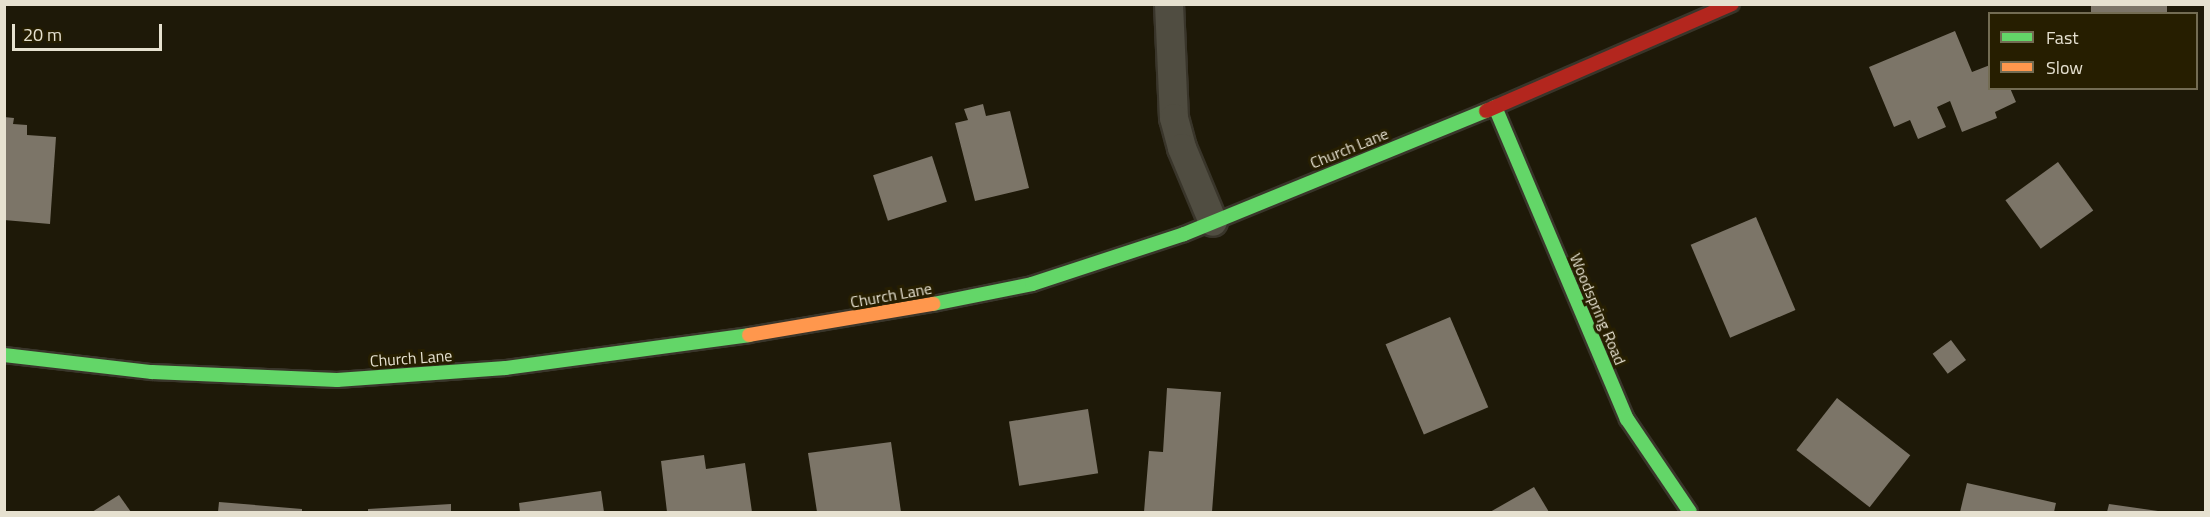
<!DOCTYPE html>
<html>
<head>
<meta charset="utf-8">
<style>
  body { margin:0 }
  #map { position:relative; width:2210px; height:517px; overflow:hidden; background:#1e1908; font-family:"Titillium Web",sans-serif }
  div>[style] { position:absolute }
  .building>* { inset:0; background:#7c7568; transform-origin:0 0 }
  .roads { filter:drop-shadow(2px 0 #39352a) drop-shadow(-2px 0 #39352a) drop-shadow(0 2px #39352a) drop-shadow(0 -2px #39352a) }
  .lane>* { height:28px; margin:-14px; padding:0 14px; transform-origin:14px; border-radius:14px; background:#504d41 }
  .fast>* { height:14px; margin:-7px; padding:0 7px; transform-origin:7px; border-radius:7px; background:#63d668 }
  .slow>* { height:14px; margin:-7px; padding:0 7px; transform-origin:7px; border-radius:7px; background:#ff974d }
  .jam>* { height:14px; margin:-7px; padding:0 7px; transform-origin:7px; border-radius:7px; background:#b3261e }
  span { translate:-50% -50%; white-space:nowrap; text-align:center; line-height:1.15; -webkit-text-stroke:6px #261e00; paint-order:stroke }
  .street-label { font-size:16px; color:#e6e1d0 }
  .frame { position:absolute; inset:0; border:6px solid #e6e1d0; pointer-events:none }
  .legend { position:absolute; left:1988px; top:12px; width:210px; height:78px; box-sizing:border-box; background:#261e00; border:2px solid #736c53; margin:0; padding:8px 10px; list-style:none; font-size:18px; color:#e6e1d0 }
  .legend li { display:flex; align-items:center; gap:12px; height:30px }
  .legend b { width:30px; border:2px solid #736c53 }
  .scale { position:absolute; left:12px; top:24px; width:150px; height:27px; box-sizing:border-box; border:3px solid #e6e1d0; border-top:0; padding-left:8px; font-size:18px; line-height:21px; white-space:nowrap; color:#e6e1d0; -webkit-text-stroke:4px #261e00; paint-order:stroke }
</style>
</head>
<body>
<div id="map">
  <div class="building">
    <i style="left:2091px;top:4px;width:76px;height:11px"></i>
    <i style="clip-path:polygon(1955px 31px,1972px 72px,1990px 65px,1990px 88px,2010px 88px,2016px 102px,1995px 112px,1997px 118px,1962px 132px,1950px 101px,1937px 107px,1946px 127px,1918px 139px,1910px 120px,1894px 127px,1869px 67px)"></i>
    <i style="clip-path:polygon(983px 104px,986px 116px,1010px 111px,1029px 188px,975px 201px,955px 123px,968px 120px,964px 109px)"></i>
    <i style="clip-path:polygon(4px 117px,14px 118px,13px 124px,27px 125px,27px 135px,56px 137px,50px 224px,4px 220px)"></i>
    <i style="left:932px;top:156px;width:48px;height:62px;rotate:72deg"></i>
    <i style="left:2058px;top:162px;width:60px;height:65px;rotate:54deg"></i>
    <i style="left:1756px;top:217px;width:101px;height:71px;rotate:67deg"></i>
    <i style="left:1450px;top:317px;width:98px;height:70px;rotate:67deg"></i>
    <i style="left:1951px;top:340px;width:25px;height:23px;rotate:53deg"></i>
    <i style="clip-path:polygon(1167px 388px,1221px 392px,1212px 512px,1144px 512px,1149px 451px,1163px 452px)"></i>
    <i style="left:1837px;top:398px;width:93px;height:66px;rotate:38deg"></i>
    <i style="left:1088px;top:409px;width:65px;height:80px;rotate:81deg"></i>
    <i style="clip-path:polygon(891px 442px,901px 512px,817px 512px,808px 453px)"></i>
    <i style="clip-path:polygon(704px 455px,706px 469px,745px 463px,752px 512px,667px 512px,661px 461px)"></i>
    <i style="clip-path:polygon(1967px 483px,2056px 503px,2054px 512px,1960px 512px)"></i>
    <i style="clip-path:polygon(1534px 487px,1549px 512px,1490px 512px)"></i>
    <i style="clip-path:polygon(601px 491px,604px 512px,520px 512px,519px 503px)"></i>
    <i style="clip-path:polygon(119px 495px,131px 512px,92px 512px)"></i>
    <i style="clip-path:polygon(219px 502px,302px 509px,302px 512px,218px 512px)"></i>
    <i style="clip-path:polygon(451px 504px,451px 512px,368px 512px,368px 509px)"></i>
    <i style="clip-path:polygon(2109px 504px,2158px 511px,2158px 512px,2107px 512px)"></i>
  </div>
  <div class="roads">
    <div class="lane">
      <i style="left:1169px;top:4px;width:114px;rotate:87.5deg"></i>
      <i style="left:1174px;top:118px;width:31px;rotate:75deg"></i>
      <i style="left:1182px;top:148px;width:80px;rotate:67.3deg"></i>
    </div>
    <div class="fast">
      <i style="left:1495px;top:107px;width:339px;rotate:67.1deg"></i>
      <i style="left:1627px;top:419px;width:112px;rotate:55.9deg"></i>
      <i style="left:933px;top:304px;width:101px;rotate:-11.4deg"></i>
      <i style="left:1032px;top:284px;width:160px;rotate:-18.2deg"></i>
      <i style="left:1184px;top:234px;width:326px;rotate:-22.2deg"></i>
      <i style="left:4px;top:355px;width:149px;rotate:6.6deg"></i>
      <i style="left:152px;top:372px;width:185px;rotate:2.5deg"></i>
      <i style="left:337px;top:380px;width:169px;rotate:-4.1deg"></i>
      <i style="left:506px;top:368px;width:245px;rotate:-7.7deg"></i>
    </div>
    <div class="slow">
      <i style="left:749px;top:335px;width:187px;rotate:-9.6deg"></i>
    </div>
    <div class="jam">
      <i style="left:1486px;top:111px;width:268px;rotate:-23.5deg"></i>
    </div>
  </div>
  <div class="street-label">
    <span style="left:1349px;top:148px;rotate:-22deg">Church Lane</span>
    <span style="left:891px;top:295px;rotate:-10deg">Church Lane</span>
    <span style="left:1598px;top:309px;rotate:67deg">Woodspring Road</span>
    <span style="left:411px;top:358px;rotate:-4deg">Church Lane</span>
  </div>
  <div class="frame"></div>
  <ul class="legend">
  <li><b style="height:8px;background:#63d668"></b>Fast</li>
  <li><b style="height:8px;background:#ff974d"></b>Slow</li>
  </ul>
  <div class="scale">20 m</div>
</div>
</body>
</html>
